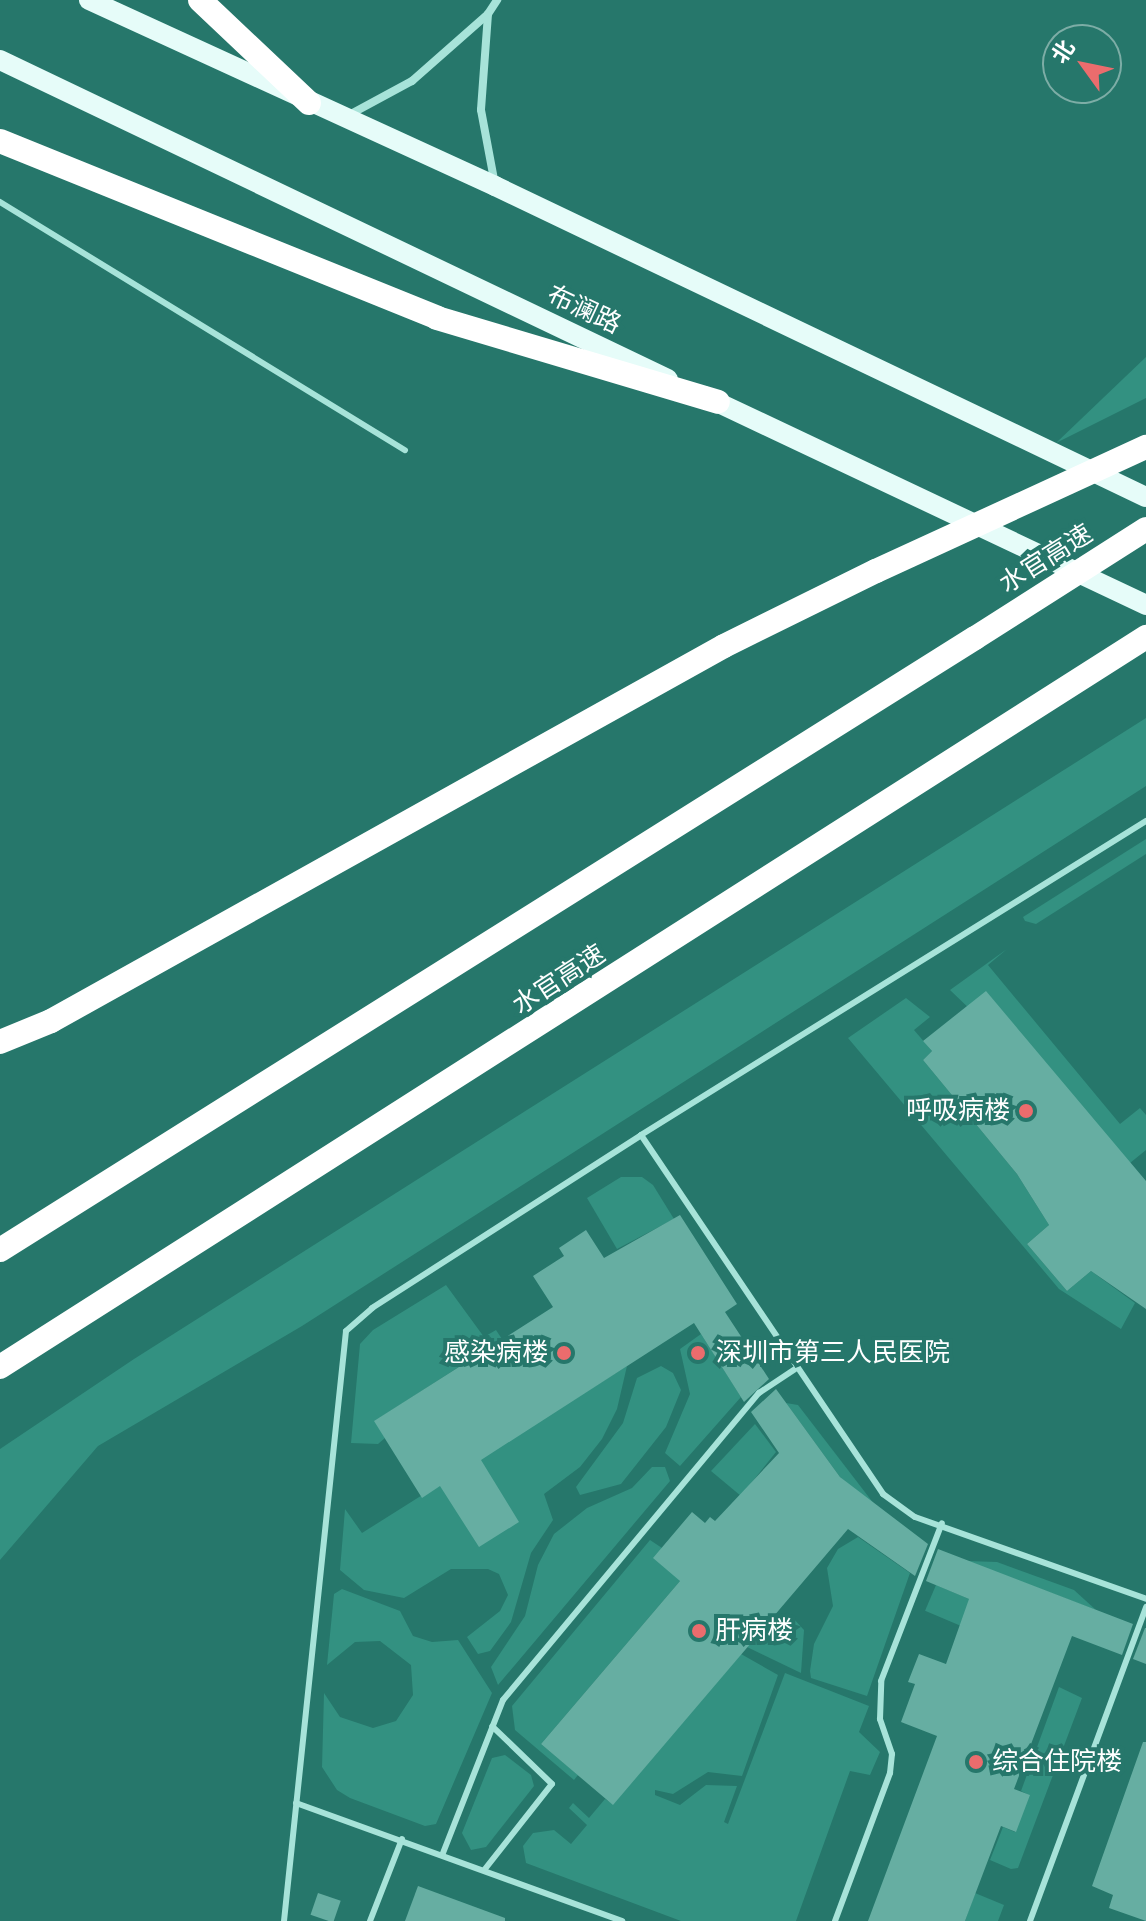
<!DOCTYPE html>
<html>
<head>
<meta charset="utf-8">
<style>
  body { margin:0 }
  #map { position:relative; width:1146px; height:1921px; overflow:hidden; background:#26776b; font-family:Montserrat,"Noto Sans SC",sans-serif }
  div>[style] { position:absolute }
  .green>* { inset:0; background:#339181; transform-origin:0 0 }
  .building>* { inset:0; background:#66aea2; transform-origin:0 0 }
  .lane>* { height:6px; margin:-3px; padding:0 3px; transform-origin:3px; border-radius:3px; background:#a7e3d9 }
  .street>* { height:8px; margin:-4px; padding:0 4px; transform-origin:4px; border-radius:4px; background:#a7e3d9 }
  .primary>* { height:20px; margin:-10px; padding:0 10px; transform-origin:10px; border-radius:10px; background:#e6fcf9 }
  .highway>* { height:24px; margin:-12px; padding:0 12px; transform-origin:12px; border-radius:12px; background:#fff }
  .highway-bridge>* { height:24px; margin:-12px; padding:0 12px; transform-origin:12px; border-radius:12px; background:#fff }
  .dots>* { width:22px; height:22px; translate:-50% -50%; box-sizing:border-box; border:4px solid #26776b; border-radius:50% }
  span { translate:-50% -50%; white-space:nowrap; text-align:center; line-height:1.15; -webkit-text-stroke:8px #26776b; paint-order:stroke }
  .street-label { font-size:26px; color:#fff }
  .poi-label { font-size:26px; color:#fff }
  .right { translate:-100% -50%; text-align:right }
  .left { translate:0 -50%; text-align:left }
  .north { position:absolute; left:1042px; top:24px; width:80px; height:80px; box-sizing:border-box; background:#26776b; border:2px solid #7dada6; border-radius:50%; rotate:303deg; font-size:22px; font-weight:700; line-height:32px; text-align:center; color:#fff }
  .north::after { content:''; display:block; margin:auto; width:28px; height:36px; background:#eb6c6d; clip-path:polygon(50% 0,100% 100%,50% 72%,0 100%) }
</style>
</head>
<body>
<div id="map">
  <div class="green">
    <i style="clip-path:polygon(1146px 357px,1146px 398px,1056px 443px)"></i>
    <i style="clip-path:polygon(1146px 718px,1146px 786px,302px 1326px,98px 1446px,0 1560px,0 1449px,134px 1359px)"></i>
    <i style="clip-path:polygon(1146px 839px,1146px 854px,1036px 924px,1025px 921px,1023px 917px)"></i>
    <i style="clip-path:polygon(1007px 949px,988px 965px,1120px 1124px,1140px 1108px,1146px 1115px,1146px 1150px,1130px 1163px,950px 990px)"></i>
    <i style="clip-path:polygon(906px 998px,930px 1017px,914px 1030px,932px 1051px,923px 1060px,1017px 1174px,1049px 1225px,1027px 1244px,1067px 1291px,1091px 1271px,1135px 1303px,1121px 1329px,1059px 1289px,848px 1038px)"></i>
    <i style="clip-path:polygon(621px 1177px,642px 1177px,653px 1185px,674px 1219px,617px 1249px,587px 1198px)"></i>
    <i style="clip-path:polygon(446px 1285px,484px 1337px,496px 1330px,502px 1339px,375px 1421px,385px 1438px,378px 1444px,351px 1443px,360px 1344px,373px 1330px)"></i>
    <i style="clip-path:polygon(701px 1334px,741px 1397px,680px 1466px,665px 1453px,690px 1394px,680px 1349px)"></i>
    <i style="clip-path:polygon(627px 1366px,617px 1409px,602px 1439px,580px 1467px,544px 1494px,553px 1520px,531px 1553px,511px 1622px,490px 1651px,478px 1654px,467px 1637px,500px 1611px,508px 1595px,499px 1574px,488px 1569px,451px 1569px,404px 1598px,364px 1590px,340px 1570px,345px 1509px,362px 1533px)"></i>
    <i style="clip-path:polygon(661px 1366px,673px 1373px,681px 1390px,666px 1427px,621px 1484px,580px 1495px,576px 1487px,623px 1423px,637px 1378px)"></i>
    <i style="clip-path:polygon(786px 1403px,798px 1405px,881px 1513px,840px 1477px)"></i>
    <i style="clip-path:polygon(755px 1424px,776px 1452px,741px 1496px,711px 1471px)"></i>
    <i style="clip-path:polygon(652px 1467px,665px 1467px,670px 1481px,498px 1685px,491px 1667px,525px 1616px,538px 1565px,554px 1534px,587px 1508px,632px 1488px)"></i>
    <i style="clip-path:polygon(858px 1537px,910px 1573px,867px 1696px,811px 1678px,810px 1671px,814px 1644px,833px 1606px,827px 1568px,838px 1549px)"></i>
    <i style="clip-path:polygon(650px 1540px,662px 1548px,680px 1581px,541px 1744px,578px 1775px,574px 1780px,515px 1730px,512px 1706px)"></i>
    <i style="clip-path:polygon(966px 1561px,997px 1562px,1074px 1590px,1096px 1610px)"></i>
    <i style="left:936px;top:1585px;width:43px;height:28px;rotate:23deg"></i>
    <i style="clip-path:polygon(342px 1589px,400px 1611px,413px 1636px,432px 1642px,458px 1640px,492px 1693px,436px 1824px,425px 1826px,350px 1798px,337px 1790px,322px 1767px,324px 1693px,340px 1717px,373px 1728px,396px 1721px,413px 1695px,411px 1665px,380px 1641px,355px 1642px,327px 1665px,334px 1594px)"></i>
    <i style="clip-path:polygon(774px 1616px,792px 1617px,804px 1630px,801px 1673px,747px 1647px)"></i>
    <i style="clip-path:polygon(741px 1654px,778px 1675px,742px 1776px,708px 1772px,673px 1794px,655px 1790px,655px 1795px,680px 1805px,706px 1785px,737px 1786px,724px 1822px,728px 1824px,785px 1673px,869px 1706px,859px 1732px,880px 1752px,870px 1775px,850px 1771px,796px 1921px,681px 1921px,526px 1863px,523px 1846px,533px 1833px,554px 1830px,571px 1844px,587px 1825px,569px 1808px,573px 1803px,589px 1818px,605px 1799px,613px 1804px)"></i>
    <i style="clip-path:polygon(1059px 1687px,1082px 1698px,1018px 1868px,1011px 1869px,990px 1860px,1003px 1827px,1015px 1832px,1029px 1795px,1021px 1791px)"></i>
    <i style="clip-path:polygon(505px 1755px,531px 1775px,534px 1786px,486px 1847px,471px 1850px,462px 1833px,492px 1758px)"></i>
    <i style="clip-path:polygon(975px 1893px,1004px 1905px,998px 1921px,965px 1921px)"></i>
  </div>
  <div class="building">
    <i style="clip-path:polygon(986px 991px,1146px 1181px,1146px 1309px,1091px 1271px,1067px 1291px,1027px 1244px,1049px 1225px,1017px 1174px,923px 1060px,932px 1051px,923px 1041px)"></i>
    <i style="clip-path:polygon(680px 1215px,737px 1304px,725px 1312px,769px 1379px,744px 1402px,694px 1323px,481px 1460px,519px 1522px,479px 1547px,440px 1486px,422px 1498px,374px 1421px,553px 1307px,533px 1276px,564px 1256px,559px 1248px,586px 1230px,604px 1258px)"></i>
    <i style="clip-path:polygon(776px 1389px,840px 1477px,928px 1544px,915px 1576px,848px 1529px,613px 1805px,541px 1744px,680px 1581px,653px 1558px,692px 1512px,705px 1523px,710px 1517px,715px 1521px,779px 1453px,751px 1412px)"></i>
    <i style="clip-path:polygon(938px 1549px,1133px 1624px,1122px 1655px,1072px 1636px,1014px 1789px,1030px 1795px,1016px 1832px,1001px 1826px,965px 1921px,868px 1921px,937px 1736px,901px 1722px,915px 1684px,908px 1682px,919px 1654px,946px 1664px,969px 1599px,926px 1581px)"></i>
    <i style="clip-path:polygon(1145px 1628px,1146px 1628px,1146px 1664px,1133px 1659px)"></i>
    <i style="clip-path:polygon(1143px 1742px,1146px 1742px,1146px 1921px,1109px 1908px,1113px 1895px,1092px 1886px)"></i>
    <i style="clip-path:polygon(418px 1886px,505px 1918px,505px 1921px,405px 1921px)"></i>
    <i style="left:318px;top:1893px;width:24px;height:23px;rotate:19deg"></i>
  </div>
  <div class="lane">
    <i style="left:0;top:202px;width:475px;rotate:31.5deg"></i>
    <i style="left:641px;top:1135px;width:433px;rotate:56deg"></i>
    <i style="left:883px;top:1494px;width:39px;rotate:36deg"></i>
    <i style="left:915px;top:1517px;width:245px;rotate:19.5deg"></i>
    <i style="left:296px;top:1803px;width:347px;rotate:19.9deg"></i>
    <i style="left:443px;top:1853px;width:164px;rotate:-68.6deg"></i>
    <i style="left:503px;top:1700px;width:400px;rotate:-50.2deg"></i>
    <i style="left:759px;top:1393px;width:43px;rotate:-33.7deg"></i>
    <i style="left:485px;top:1869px;width:108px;rotate:-51.8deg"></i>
    <i style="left:552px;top:1784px;width:83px;rotate:-136deg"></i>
    <i style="left:284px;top:1921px;width:593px;rotate:-84deg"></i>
    <i style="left:346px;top:1331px;width:35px;rotate:-41deg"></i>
    <i style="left:372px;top:1308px;width:320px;rotate:-32.7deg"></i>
    <i style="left:641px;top:1135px;width:595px;rotate:-31.87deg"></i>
    <i style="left:370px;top:1921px;width:88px;rotate:-68.7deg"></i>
    <i style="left:835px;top:1921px;width:158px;rotate:-69.6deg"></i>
    <i style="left:890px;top:1773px;width:19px;rotate:-84deg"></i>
    <i style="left:892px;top:1754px;width:37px;rotate:-109deg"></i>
    <i style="left:880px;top:1719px;width:38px;rotate:-88deg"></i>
    <i style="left:881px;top:1681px;width:169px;rotate:-68.9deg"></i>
    <i style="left:1030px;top:1921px;width:335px;rotate:-69.7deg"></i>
  </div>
  <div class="street">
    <i style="left:488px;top:14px;width:96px;rotate:94.2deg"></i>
    <i style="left:481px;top:110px;width:76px;rotate:79.4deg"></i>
    <i style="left:349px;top:115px;width:72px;rotate:-28.4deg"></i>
    <i style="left:412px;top:81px;width:101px;rotate:-41.4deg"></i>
    <i style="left:488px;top:14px;width:17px;rotate:-57deg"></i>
  </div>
  <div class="primary">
    <i style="left:89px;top:0;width:447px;rotate:24.6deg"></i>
    <i style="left:495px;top:186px;width:721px;rotate:25.54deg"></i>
    <i style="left:0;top:60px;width:740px;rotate:25.53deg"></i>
    <i style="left:704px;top:396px;width:489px;rotate:25.3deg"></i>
  </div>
  <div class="highway">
    <i style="left:200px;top:0;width:150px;rotate:43.4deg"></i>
    <i style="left:0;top:141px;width:471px;rotate:22deg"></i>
    <i style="left:437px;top:318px;width:293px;rotate:16.6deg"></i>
    <i style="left:0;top:1042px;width:55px;rotate:-22.4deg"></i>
    <i style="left:51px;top:1021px;width:770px;rotate:-29.13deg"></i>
    <i style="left:724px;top:646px;width:169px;rotate:-26.3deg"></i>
    <i style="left:0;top:1250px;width:1151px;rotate:-32.12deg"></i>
    <i style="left:0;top:1367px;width:1359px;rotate:-32.5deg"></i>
  </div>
  <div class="highway-bridge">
    <i style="left:876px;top:571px;width:297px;rotate:-24.7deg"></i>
    <i style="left:975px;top:638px;width:203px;rotate:-32.5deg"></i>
  </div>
  <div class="dots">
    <i style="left:1026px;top:1111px;background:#eb6c6d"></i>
    <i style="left:564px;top:1353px;background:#eb6c6d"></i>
    <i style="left:698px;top:1353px;background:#eb6c6d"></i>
    <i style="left:699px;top:1631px;background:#eb6c6d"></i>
    <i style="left:976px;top:1762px;background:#eb6c6d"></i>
  </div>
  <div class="street-label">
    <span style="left:584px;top:310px;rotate:25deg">布澜路</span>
    <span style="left:1046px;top:559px;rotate:-32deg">水官高速</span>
    <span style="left:559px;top:980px;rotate:-33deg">水官高速</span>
  </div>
  <div class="poi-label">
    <span class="right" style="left:1010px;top:1111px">呼吸病楼</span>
    <span class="right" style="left:548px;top:1353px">感染病楼</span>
    <span class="left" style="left:716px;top:1353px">深圳市第三人民医院</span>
    <span class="left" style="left:715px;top:1631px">肝病楼</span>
    <span class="left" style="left:992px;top:1762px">综合住院楼</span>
  </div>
  <div class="north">北</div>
</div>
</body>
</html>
